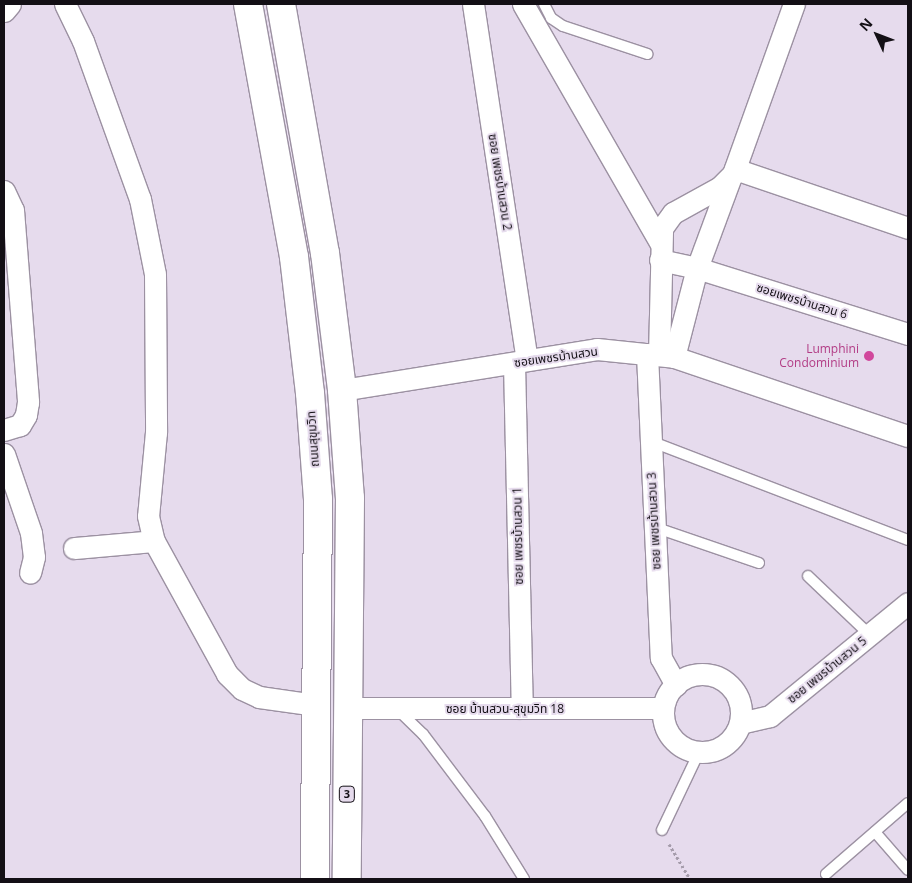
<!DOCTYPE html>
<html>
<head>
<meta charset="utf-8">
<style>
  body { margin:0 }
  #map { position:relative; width:912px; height:883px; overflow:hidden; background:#e6dbed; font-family:"Open Sans","Noto Sans Thai",sans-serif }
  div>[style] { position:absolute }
  .path>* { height:3px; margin-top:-1.5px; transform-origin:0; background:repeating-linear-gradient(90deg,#a59cab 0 2.5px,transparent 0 5px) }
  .roads { filter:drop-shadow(1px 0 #9c91a2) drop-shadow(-1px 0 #9c91a2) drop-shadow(0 1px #9c91a2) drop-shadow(0 -1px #9c91a2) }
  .service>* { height:10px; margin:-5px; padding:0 5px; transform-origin:5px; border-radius:5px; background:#fff }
  .minor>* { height:21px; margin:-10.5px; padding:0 10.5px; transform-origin:10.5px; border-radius:10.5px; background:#fff }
  .minor>.ring { margin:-10.5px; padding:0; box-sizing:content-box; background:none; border:21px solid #fff; border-radius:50% }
  .primary>* { height:28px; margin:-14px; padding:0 14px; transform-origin:14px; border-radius:14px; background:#fff }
  .dots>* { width:14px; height:14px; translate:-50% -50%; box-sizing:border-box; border:2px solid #e6dbed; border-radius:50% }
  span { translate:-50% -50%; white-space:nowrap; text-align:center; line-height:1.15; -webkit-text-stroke:4px #e6dbed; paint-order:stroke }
  .shield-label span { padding:1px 4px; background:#e6dbed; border:1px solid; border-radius:4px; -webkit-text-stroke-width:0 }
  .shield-label { font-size:11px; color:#130f15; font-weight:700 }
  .street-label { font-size:12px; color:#130f15 }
  .hotel-label { font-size:12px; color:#b23c85 }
  .right { translate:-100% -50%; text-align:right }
  .frame { position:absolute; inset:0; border:5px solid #130f15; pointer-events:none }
  .north { position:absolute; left:852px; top:10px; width:50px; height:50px; -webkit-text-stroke:4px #e6dbed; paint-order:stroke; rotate:313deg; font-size:14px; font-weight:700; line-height:20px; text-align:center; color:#130f15 }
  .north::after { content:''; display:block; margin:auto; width:18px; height:22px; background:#130f15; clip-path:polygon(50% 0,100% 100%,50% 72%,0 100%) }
</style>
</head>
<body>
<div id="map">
  <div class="path">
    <i style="left:669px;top:844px;width:41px;rotate:59deg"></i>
  </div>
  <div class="roads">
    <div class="service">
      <i style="left:544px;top:4px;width:16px;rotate:63deg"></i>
      <i style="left:551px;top:18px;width:14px;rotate:34deg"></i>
      <i style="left:563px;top:26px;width:89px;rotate:18.4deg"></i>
      <i style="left:650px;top:441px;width:276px;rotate:21deg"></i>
      <i style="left:654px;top:527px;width:111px;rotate:18.9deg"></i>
      <i style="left:808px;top:576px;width:86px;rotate:43.6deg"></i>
      <i style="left:398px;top:710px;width:35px;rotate:44deg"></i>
      <i style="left:423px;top:734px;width:103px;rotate:52.9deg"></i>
      <i style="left:485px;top:816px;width:74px;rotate:58.2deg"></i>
      <i style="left:662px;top:830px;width:86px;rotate:-64.6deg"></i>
      <i style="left:875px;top:832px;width:50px;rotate:49deg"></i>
      <i style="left:826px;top:874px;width:108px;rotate:-40.9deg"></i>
    </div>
    <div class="minor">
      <i style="left:65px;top:4px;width:41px;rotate:64.1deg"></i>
      <i style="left:83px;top:41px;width:168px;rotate:70.2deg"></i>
      <i style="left:140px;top:199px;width:76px;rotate:78.7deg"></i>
      <i style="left:155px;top:274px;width:158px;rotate:89.6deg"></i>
      <i style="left:156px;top:432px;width:84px;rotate:95.4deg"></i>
      <i style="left:148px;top:516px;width:26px;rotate:77deg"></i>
      <i style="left:154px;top:541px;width:152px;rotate:61.2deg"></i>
      <i style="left:227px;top:674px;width:21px;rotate:45deg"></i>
      <i style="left:242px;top:689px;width:19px;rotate:25deg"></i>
      <i style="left:259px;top:697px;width:58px;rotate:8deg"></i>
      <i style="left:473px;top:4px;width:360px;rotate:81.4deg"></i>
      <i style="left:523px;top:4px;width:275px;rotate:60.1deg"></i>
      <i style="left:4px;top:11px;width:9px;rotate:-49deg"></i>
      <i style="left:735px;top:169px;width:183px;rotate:18.8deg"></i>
      <i style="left:4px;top:191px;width:21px;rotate:65deg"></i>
      <i style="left:13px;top:210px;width:193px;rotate:85.5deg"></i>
      <i style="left:28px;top:402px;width:13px;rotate:99deg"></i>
      <i style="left:26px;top:415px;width:12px;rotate:121deg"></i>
      <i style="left:20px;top:425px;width:17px;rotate:163deg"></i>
      <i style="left:660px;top:260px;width:38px;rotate:12deg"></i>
      <i style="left:697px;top:268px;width:221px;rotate:17.4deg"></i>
      <i style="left:647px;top:354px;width:304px;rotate:87.4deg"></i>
      <i style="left:661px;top:658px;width:31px;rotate:61deg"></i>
      <i style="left:659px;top:355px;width:127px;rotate:-88.6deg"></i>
      <i style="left:662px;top:228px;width:19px;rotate:-54deg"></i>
      <i style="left:673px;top:213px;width:54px;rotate:-29deg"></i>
      <i style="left:720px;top:187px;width:18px;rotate:-45deg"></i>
      <i style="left:733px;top:174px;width:181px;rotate:-70.3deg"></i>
      <i style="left:674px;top:357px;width:92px;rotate:-75.5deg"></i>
      <i style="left:697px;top:268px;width:95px;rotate:-69.7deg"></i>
      <i style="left:514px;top:363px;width:345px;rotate:88.7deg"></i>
      <i style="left:342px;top:390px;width:258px;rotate:-9.1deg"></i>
      <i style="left:597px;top:349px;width:77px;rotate:5.9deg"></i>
      <i style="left:674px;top:357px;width:247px;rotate:18.7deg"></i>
      <i style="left:4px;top:454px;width:83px;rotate:71.1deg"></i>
      <i style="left:31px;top:533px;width:24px;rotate:83deg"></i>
      <i style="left:34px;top:557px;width:16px;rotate:104deg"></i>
      <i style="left:74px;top:548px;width:80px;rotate:-5deg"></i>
      <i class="ring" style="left:663px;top:674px;width:57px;height:57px"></i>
      <i style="left:347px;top:708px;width:316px"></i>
      <i style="left:740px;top:723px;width:31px;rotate:-13deg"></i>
      <i style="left:770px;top:716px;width:178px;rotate:-39.3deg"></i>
    </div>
    <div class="primary">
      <i style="left:248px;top:4px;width:257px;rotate:79.7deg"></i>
      <i style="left:294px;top:257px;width:137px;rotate:83.3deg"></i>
      <i style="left:310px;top:393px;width:106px;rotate:85.7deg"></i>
      <i style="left:318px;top:499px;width:380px;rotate:90.5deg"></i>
      <i style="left:281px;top:4px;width:253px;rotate:80deg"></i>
      <i style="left:325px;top:253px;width:138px;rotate:82.9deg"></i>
      <i style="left:342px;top:390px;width:108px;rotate:85.8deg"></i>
      <i style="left:350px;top:498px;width:381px;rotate:90.5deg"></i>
    </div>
  </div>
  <div class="dots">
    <i style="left:869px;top:356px;background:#d1479c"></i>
  </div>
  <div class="shield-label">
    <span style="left:347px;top:794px">3</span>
  </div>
  <div class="street-label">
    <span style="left:500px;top:182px;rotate:81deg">ซอย เพชรบ้านสวน 2</span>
    <span style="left:802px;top:301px;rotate:17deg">ซอยเพชรบ้านสวน 6</span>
    <span style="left:556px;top:357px;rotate:-8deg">ซอยเพชรบ้านสวน</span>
    <span style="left:313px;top:439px;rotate:-94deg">ถนนสุขุมวิท</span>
    <span style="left:654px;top:521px;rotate:-93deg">ซอย เพชรบ้านสวน 3</span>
    <span style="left:518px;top:536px;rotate:-91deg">ซอย เพชรบ้านสวน 1</span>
    <span style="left:827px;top:670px;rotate:-39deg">ซอย เพชรบ้านสวน 5</span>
    <span style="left:505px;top:709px">ซอย บ้านสวน-สุขุมวิท 18</span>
  </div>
  <div class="hotel-label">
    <span class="right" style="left:859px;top:356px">Lumphini<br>Condominium</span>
  </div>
  <div class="frame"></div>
  <div class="north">N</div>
</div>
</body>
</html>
